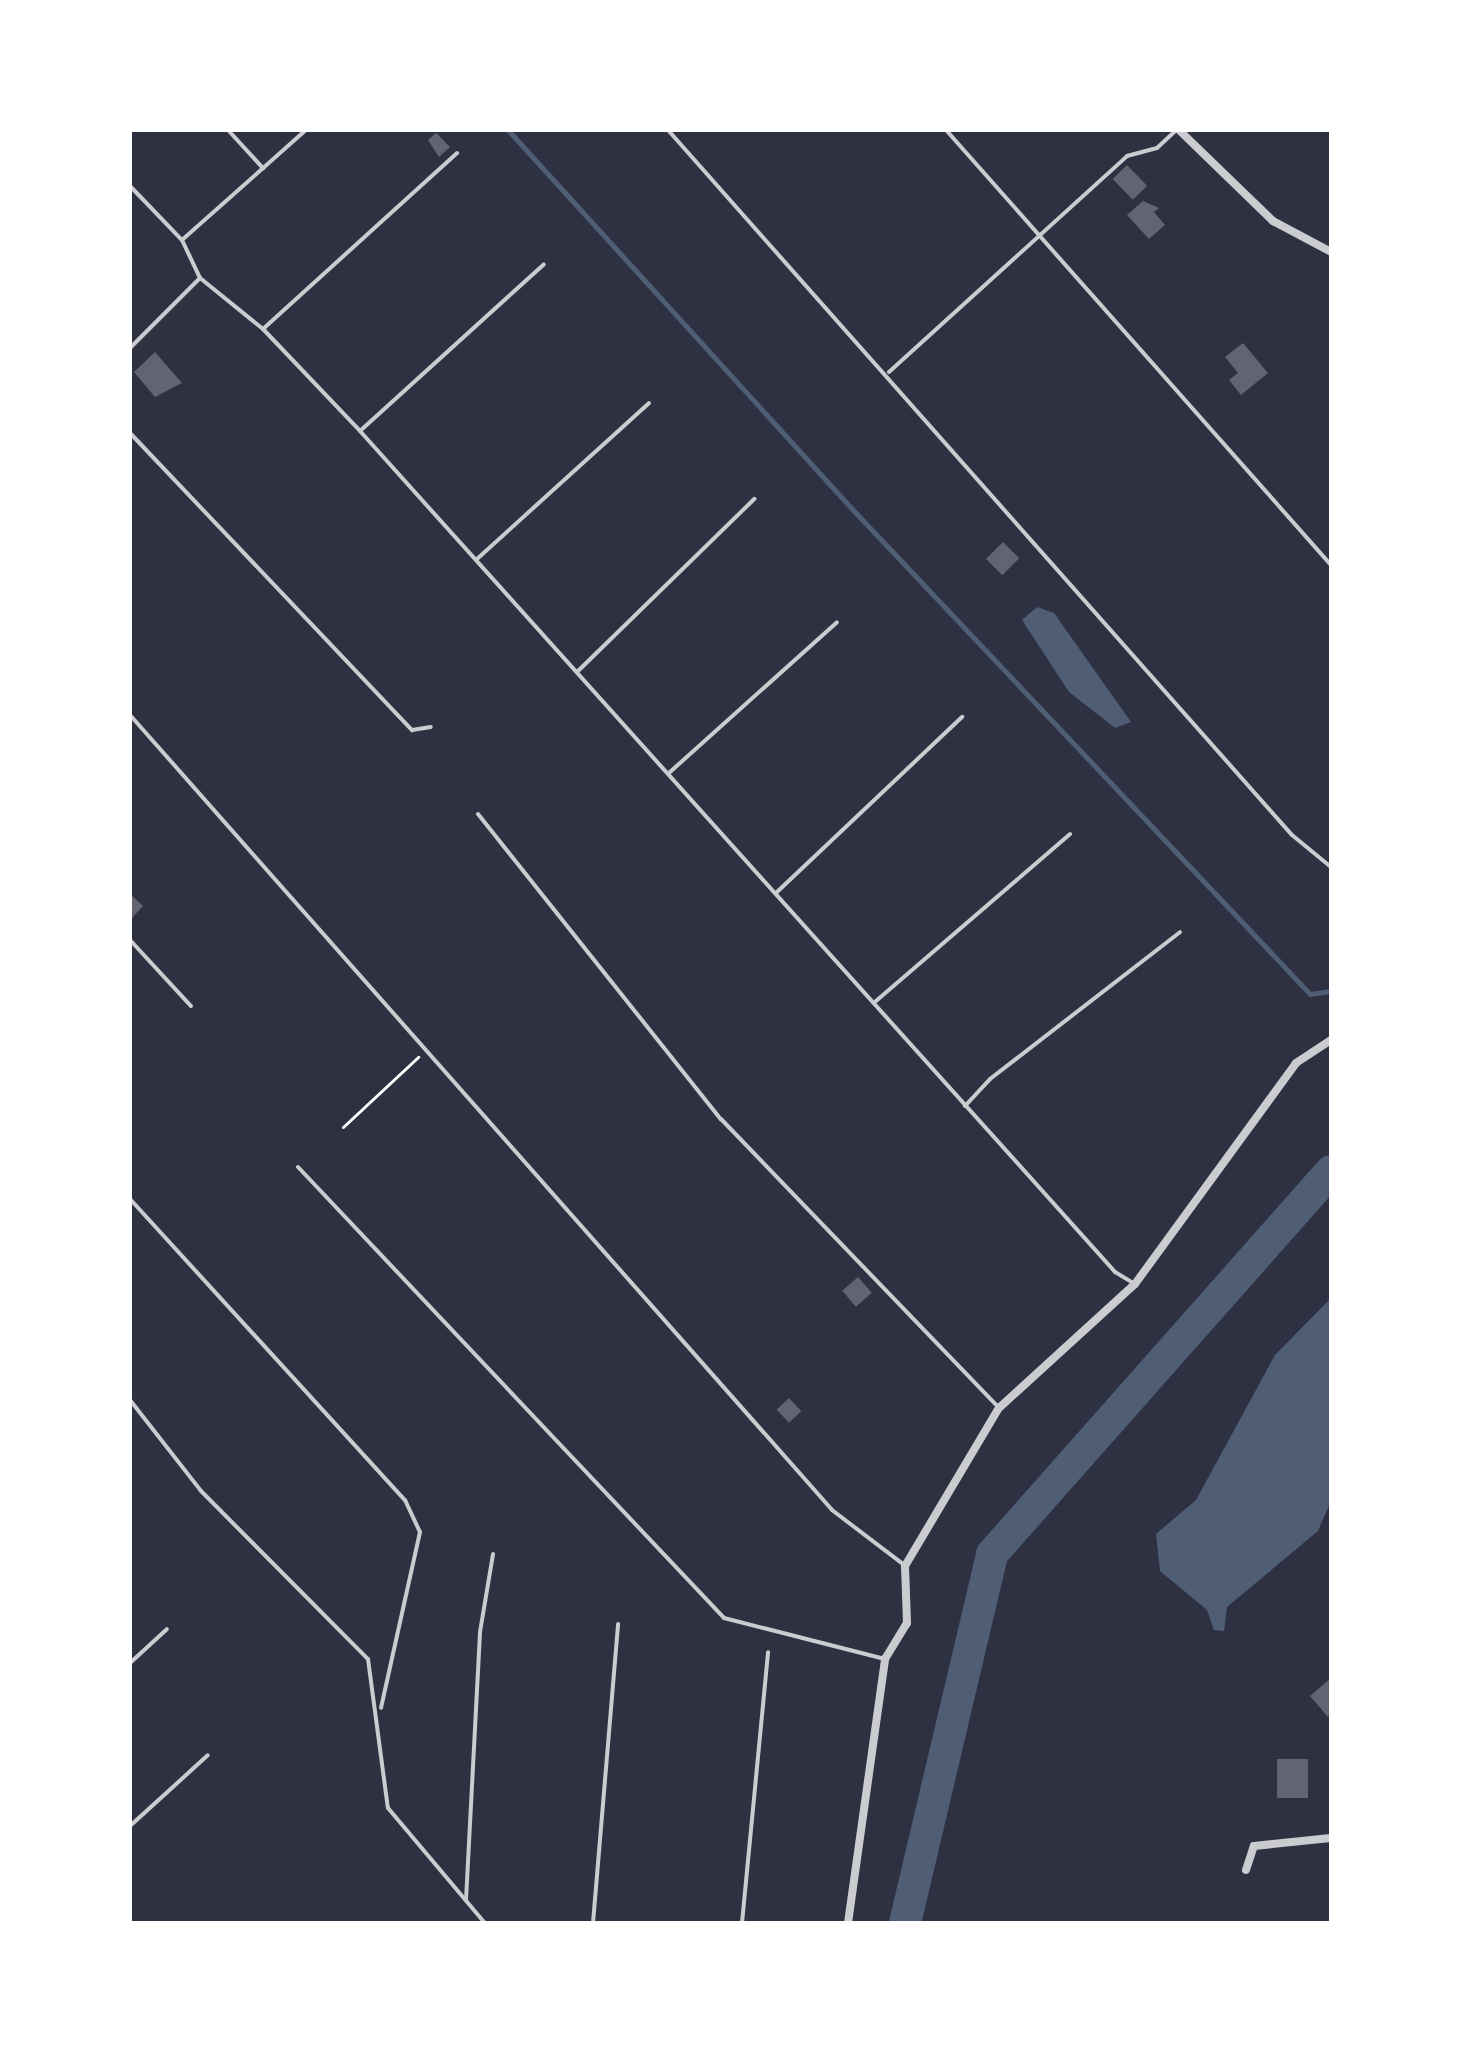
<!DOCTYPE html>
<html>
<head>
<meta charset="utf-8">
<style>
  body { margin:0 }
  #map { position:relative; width:1461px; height:2053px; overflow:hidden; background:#2d3142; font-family:Spectral,serif }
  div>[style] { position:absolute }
  .water>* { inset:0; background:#4f5d75 }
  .stream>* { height:5px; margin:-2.5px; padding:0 2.5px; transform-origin:2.5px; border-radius:2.5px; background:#4f5d75 }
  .river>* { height:32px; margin:-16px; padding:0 16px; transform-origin:16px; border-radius:16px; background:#4f5d75 }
  .building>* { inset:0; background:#626471; transform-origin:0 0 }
  .path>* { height:3px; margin:-1.5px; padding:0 1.5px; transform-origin:1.5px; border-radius:1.5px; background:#fff }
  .service>* { height:4px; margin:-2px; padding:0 2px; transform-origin:2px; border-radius:2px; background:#caccd0 }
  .minor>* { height:8px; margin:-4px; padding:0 4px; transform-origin:4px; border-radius:4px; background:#caccd0 }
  span { translate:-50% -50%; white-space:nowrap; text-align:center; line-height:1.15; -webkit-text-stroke:6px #fff; paint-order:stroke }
  .frame { position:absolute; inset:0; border:132px solid #fff; pointer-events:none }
</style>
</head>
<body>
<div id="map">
  <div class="water">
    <i style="clip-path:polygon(1037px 607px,1054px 613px,1131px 722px,1115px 728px,1069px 692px,1022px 620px)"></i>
    <i style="clip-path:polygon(1331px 1298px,1331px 1501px,1318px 1531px,1227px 1607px,1224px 1631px,1214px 1630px,1207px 1610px,1160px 1571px,1156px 1534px,1196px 1500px,1275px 1355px)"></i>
  </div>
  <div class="stream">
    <i style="left:508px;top:130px;width:515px;rotate:47.76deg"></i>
    <i style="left:854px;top:511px;width:664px;rotate:46.65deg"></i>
    <i style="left:1310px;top:994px;width:21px;rotate:-8deg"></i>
  </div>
  <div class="river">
    <i style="left:905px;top:1923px;width:379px;rotate:-76.7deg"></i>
    <i style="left:992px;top:1554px;width:511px;rotate:-48.49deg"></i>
  </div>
  <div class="building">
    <i style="clip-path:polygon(436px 133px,450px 147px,439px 157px,428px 140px)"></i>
    <i style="left:1127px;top:165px;width:29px;height:20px;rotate:46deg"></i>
    <i style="clip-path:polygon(1143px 201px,1159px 208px,1154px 212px,1165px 225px,1149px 239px,1127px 215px)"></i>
    <i style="clip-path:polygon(1243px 343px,1268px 373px,1241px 395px,1229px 380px,1238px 373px,1225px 357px)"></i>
    <i style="clip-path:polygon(155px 352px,182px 383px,155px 397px,134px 372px)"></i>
    <i style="left:1003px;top:542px;width:23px;height:24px;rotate:45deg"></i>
    <i style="clip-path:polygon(130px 894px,143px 906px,130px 920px)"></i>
    <i style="left:858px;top:1277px;width:21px;height:21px;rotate:49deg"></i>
    <i style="left:789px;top:1398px;width:18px;height:17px;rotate:47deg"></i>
    <i style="clip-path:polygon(1331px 1678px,1331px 1715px,1328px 1717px,1310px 1696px)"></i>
    <i style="left:1277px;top:1759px;width:31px;height:39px"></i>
  </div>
  <div class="path">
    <i style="left:343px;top:1127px;width:103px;rotate:-43deg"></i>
  </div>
  <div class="service">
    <i style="left:228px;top:130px;width:52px;rotate:47.4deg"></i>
    <i style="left:668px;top:130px;width:941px;rotate:48.49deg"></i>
    <i style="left:1292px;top:835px;width:50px;rotate:39.4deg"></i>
    <i style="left:946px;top:130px;width:581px;rotate:48.49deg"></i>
    <i style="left:130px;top:186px;width:75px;rotate:46.1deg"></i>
    <i style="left:182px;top:240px;width:42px;rotate:64.7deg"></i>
    <i style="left:200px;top:278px;width:81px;rotate:39deg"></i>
    <i style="left:263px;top:329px;width:141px;rotate:46.4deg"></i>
    <i style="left:360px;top:431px;width:1130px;rotate:48.08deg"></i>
    <i style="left:1115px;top:1272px;width:23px;rotate:31deg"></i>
    <i style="left:182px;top:240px;width:166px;rotate:-41.6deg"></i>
    <i style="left:263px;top:329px;width:262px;rotate:-42.2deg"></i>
    <i style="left:130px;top:348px;width:99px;rotate:-45deg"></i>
    <i style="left:889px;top:372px;width:321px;rotate:-42.2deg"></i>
    <i style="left:1127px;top:156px;width:31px;rotate:-15deg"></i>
    <i style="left:1157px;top:148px;width:26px;rotate:-43deg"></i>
    <i style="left:360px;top:431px;width:248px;rotate:-42.2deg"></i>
    <i style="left:130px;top:433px;width:410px;rotate:46.5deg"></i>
    <i style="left:412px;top:730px;width:19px;rotate:-9deg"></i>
    <i style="left:477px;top:559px;width:232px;rotate:-42.2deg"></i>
    <i style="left:577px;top:672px;width:248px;rotate:-44.3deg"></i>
    <i style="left:130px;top:715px;width:1061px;rotate:48.55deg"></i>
    <i style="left:832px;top:1510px;width:89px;rotate:37.3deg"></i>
    <i style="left:670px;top:772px;width:224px;rotate:-41.9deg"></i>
    <i style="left:478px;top:814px;width:390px;rotate:51.5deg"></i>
    <i style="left:721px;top:1119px;width:401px;rotate:46.1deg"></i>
    <i style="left:777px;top:892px;width:255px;rotate:-43.4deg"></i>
    <i style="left:130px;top:940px;width:90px;rotate:47.3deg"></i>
    <i style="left:876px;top:1001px;width:256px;rotate:-40.7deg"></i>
    <i style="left:965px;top:1106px;width:37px;rotate:-47deg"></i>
    <i style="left:990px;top:1079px;width:240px;rotate:-37.7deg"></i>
    <i style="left:298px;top:1167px;width:620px;rotate:46.63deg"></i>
    <i style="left:724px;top:1618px;width:166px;rotate:14.3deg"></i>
    <i style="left:130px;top:1199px;width:408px;rotate:47.6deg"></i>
    <i style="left:405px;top:1500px;width:35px;rotate:65deg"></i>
    <i style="left:420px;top:1532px;width:180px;rotate:102.5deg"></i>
    <i style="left:130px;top:1400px;width:115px;rotate:52deg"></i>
    <i style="left:201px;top:1491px;width:237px;rotate:45.2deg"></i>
    <i style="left:368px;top:1659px;width:150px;rotate:82.4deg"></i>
    <i style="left:388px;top:1808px;width:150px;rotate:49.9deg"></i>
    <i style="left:130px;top:1663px;width:50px;rotate:-42.6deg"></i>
    <i style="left:130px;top:1826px;width:105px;rotate:-42.3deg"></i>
    <i style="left:466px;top:1900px;width:268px;rotate:-87deg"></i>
    <i style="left:480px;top:1632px;width:79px;rotate:-80.5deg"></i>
    <i style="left:593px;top:1923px;width:300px;rotate:-85.2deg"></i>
    <i style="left:742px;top:1923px;width:272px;rotate:-84.5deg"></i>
  </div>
  <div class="minor">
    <i style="left:1179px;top:130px;width:131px;rotate:44.1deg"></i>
    <i style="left:1273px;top:221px;width:66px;rotate:28.1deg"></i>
    <i style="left:1246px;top:1870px;width:25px;rotate:-72deg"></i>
    <i style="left:1254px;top:1846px;width:77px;rotate:-5.9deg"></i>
    <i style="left:848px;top:1923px;width:267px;rotate:-82deg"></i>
    <i style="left:885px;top:1659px;width:42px;rotate:-58.6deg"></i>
    <i style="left:907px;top:1623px;width:57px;rotate:-92deg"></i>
    <i style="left:905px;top:1566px;width:184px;rotate:-59.3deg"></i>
    <i style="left:999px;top:1408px;width:184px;rotate:-42.4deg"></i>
    <i style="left:1135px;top:1284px;width:273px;rotate:-53.9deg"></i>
    <i style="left:1296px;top:1063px;width:42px;rotate:-33.3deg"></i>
  </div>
  <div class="frame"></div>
</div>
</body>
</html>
